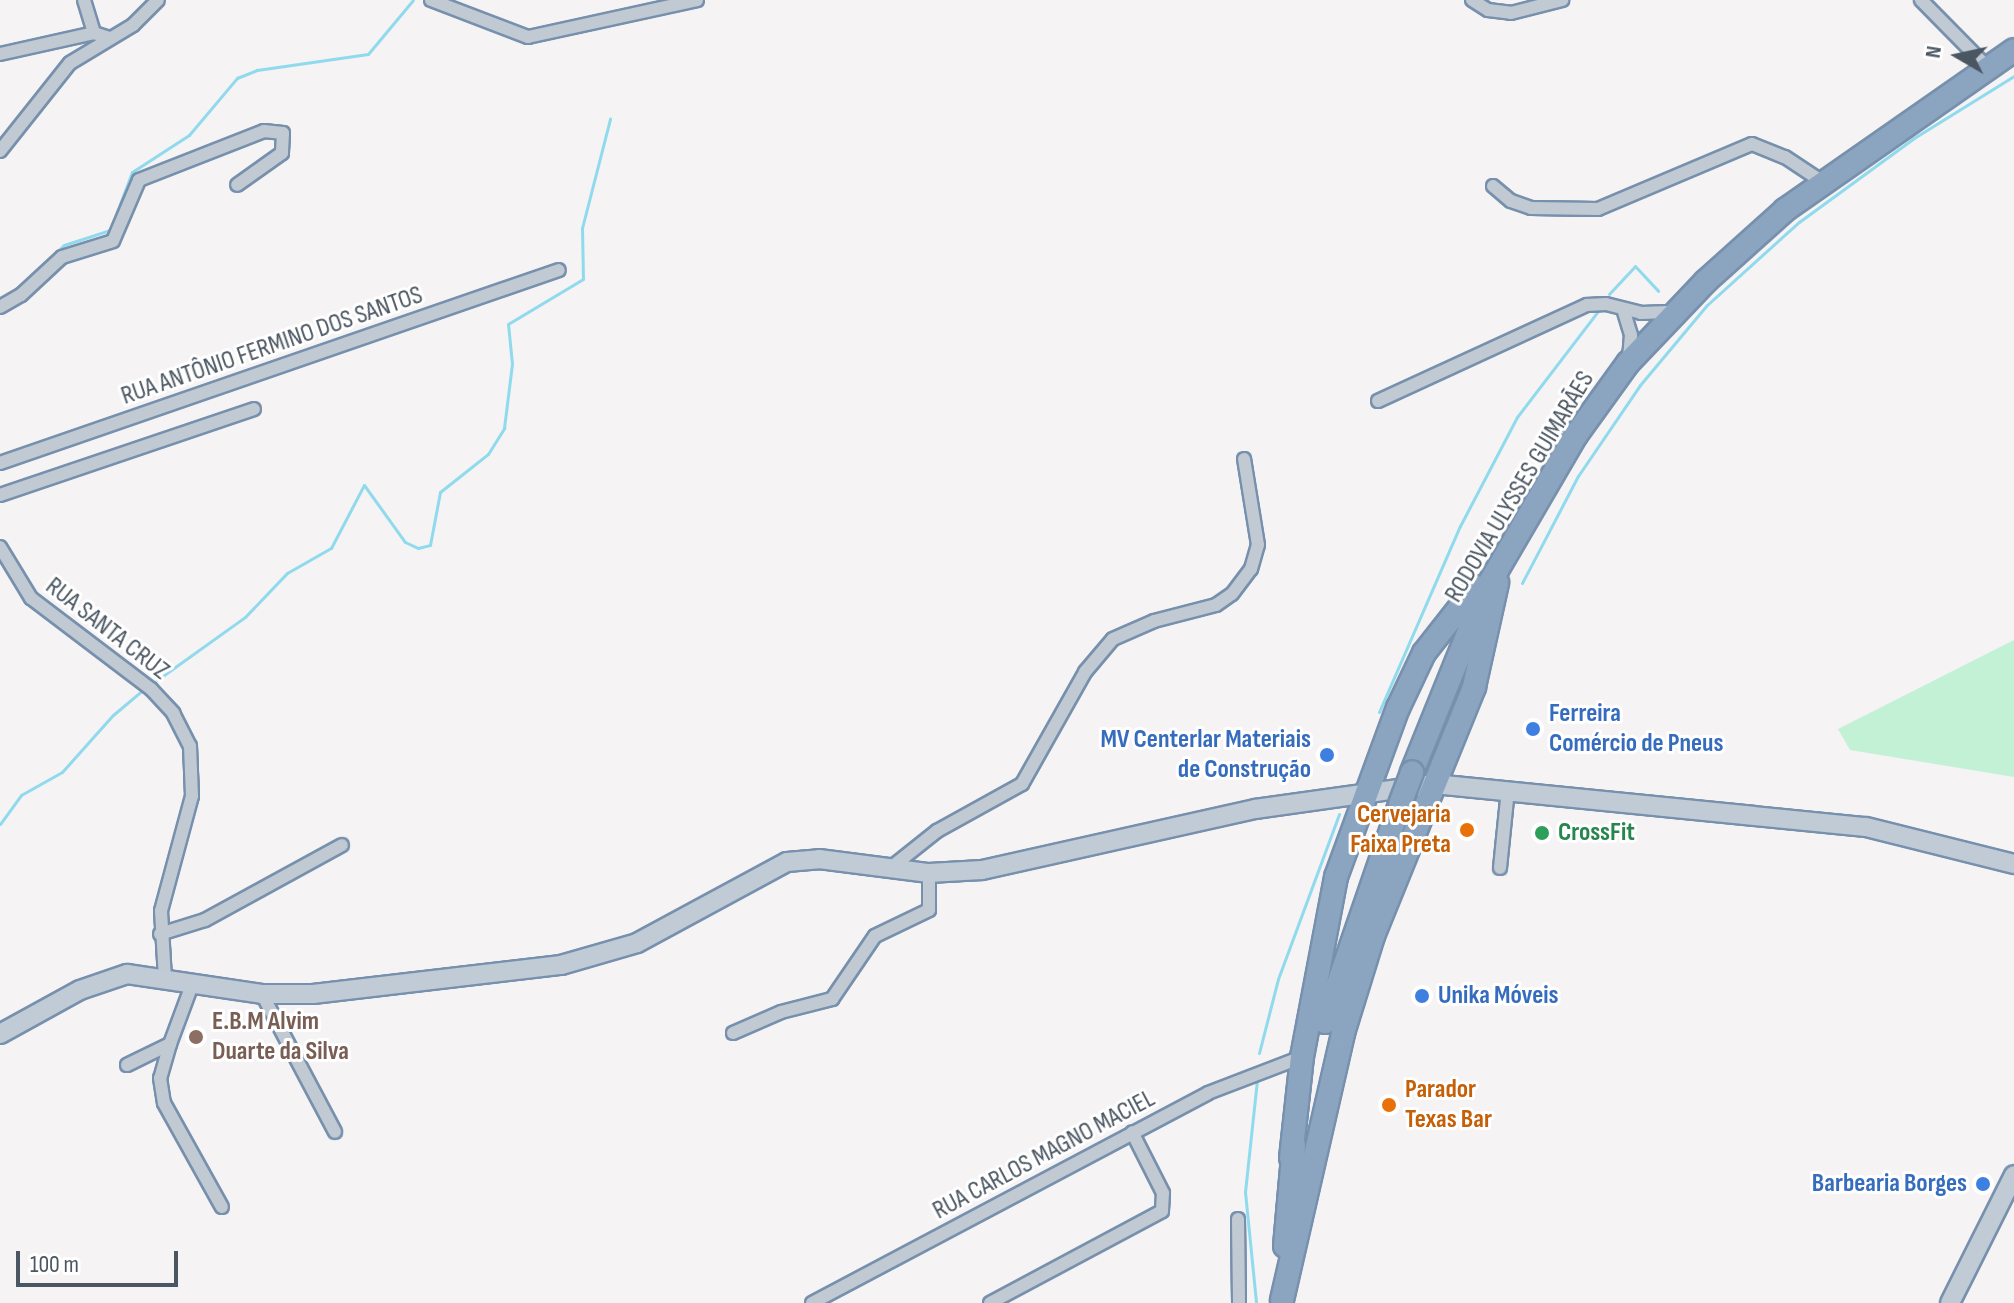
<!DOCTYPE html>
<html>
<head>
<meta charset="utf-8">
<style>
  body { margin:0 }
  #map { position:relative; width:2014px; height:1303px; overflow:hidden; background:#f5f3f3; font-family:"Sofia Sans Condensed",sans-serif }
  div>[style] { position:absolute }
  .green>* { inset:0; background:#c3f1d5 }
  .stream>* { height:3px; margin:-1.5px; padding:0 1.5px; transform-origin:1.5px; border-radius:1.5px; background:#90daee }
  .roads { filter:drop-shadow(2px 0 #7690ad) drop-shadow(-2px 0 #7690ad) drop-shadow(0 2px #7690ad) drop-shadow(0 -2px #7690ad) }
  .street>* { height:12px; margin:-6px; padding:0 6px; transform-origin:6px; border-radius:6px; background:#c1cad2 }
  .secondary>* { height:18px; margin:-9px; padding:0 9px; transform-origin:9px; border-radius:9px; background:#c1cbd6 }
  .highway>* { height:22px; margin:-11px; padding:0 11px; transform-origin:11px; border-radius:11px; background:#8ba5c1 }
  .bridges { filter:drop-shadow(2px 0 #7690ad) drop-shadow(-2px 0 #7690ad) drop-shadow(0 2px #7690ad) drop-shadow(0 -2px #7690ad) }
  .highway-bridge>* { height:22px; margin:-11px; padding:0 11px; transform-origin:11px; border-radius:11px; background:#8ba5c1 }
  .dots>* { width:22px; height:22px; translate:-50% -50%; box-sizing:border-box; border:4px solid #fff; border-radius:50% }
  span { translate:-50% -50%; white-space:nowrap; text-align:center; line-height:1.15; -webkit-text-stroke:6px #fff; paint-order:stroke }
  .street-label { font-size:26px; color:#4a5661 }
  .shop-label { font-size:26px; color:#366cbe; font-weight:700 }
  .left { translate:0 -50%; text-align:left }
  .right { translate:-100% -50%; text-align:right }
  .food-label { font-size:26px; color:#c56008; font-weight:700 }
  .leisure-label { font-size:26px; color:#27864d; font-weight:700 }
  .education-label { font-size:26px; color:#785e54; font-weight:700 }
  .north { position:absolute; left:1918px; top:16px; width:80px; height:80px; -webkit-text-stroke:6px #fff; paint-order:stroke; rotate:279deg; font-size:22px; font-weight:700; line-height:32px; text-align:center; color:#4a5661 }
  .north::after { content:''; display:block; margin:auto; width:28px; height:36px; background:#4a5661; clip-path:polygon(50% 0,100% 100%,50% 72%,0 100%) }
  .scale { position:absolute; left:16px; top:1251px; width:162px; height:36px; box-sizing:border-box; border:4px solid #4a5661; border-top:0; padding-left:10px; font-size:24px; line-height:28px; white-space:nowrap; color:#4a5661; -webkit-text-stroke:6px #fff; paint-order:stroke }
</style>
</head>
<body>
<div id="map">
  <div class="green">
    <i style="clip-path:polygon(2014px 640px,2014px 777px,1850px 750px,1838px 729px)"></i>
  </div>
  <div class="stream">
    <i style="left:23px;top:285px;width:57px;rotate:-44.3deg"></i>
    <i style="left:64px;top:245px;width:48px;rotate:-18.1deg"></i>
    <i style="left:110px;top:230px;width:62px;rotate:-69.2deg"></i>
    <i style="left:132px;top:172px;width:68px;rotate:-33deg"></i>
    <i style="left:189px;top:135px;width:75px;rotate:-49.9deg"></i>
    <i style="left:237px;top:78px;width:22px;rotate:-22deg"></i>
    <i style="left:257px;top:70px;width:112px;rotate:-8.2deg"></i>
    <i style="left:368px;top:54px;width:70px;rotate:-50.2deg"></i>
    <i style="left:1609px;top:294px;width:38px;rotate:-47deg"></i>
    <i style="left:1635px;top:266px;width:34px;rotate:47deg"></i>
    <i style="left:1522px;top:583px;width:121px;rotate:-62.4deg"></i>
    <i style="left:1578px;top:476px;width:110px;rotate:-55.7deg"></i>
    <i style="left:1640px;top:385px;width:104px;rotate:-50.1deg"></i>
    <i style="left:1707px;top:305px;width:124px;rotate:-42.1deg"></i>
    <i style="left:1799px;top:222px;width:142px;rotate:-36.1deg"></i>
    <i style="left:1914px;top:138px;width:118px;rotate:-31.8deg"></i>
    <i style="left:157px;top:680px;width:108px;rotate:-35.6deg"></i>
    <i style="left:245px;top:617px;width:61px;rotate:-46.3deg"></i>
    <i style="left:287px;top:573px;width:51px;rotate:-29.6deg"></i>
    <i style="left:331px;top:548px;width:71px;rotate:-62.4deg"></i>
    <i style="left:364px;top:485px;width:70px;rotate:54.3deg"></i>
    <i style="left:405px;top:542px;width:14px;rotate:25deg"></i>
    <i style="left:418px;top:548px;width:12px;rotate:-14deg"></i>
    <i style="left:430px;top:545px;width:54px;rotate:-79.3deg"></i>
    <i style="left:440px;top:492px;width:61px;rotate:-38.4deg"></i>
    <i style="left:488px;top:454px;width:31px;rotate:-58deg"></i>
    <i style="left:504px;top:428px;width:64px;rotate:-82.9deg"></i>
    <i style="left:512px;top:364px;width:40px;rotate:-95.7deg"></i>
    <i style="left:508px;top:324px;width:87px;rotate:-31deg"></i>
    <i style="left:583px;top:279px;width:51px;rotate:-91.1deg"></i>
    <i style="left:582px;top:228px;width:113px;rotate:-75.6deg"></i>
    <i style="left:1379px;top:712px;width:203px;rotate:-66.5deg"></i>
    <i style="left:1460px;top:526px;width:123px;rotate:-62.4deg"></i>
    <i style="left:1517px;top:417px;width:133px;rotate:-52.6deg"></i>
    <i style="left:0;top:824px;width:36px;rotate:-54deg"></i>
    <i style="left:21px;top:795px;width:47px;rotate:-29.3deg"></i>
    <i style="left:62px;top:772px;width:76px;rotate:-48.2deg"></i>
    <i style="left:113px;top:715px;width:39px;rotate:-40deg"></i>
    <i style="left:1259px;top:1053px;width:76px;rotate:-75.6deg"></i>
    <i style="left:1278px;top:979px;width:176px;rotate:-69.7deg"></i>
    <i style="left:1256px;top:1302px;width:111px;rotate:-95.7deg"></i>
    <i style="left:1245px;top:1192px;width:113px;rotate:-83.9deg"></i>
  </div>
  <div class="roads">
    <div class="street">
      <i style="left:84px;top:0;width:34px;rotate:73deg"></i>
      <i style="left:431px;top:0;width:104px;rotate:20.9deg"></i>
      <i style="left:528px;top:37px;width:173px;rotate:-12.3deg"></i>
      <i style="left:1472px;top:0;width:19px;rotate:32deg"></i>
      <i style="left:1488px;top:10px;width:23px;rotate:7deg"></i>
      <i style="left:1511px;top:13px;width:53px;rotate:-14.3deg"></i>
      <i style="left:1921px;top:0;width:95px;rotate:45.4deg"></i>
      <i style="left:0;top:54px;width:96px;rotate:-12.6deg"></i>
      <i style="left:94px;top:33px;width:16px;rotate:18deg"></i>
      <i style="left:0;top:151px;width:112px;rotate:-51.5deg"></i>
      <i style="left:70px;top:63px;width:74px;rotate:-31.1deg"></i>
      <i style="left:133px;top:25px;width:35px;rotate:-45deg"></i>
      <i style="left:1493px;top:186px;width:23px;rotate:40deg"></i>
      <i style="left:1511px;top:201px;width:21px;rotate:19deg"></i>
      <i style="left:1531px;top:208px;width:67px;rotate:0.9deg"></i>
      <i style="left:1598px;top:209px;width:167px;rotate:-22.9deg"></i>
      <i style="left:1752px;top:144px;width:35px;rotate:22deg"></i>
      <i style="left:1785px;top:157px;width:43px;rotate:33.7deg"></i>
      <i style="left:0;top:307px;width:24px;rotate:-30deg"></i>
      <i style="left:21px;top:295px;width:56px;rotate:-42.8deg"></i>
      <i style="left:62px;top:257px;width:53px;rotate:-17.4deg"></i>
      <i style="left:113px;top:241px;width:66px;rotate:-66.9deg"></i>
      <i style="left:139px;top:180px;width:134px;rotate:-21.4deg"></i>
      <i style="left:264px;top:131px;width:19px;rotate:6deg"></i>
      <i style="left:283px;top:133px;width:20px;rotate:93deg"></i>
      <i style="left:282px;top:153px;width:55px;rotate:144.6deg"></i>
      <i style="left:1624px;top:312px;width:24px;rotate:73deg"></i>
      <i style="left:1631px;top:335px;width:24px;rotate:95deg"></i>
      <i style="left:1378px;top:401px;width:230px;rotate:-24.7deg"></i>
      <i style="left:1587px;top:305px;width:19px;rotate:-3deg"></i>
      <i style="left:1606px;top:304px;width:36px;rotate:14deg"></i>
      <i style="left:1641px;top:313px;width:34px;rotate:-2deg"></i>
      <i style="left:0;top:463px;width:591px;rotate:-19.05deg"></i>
      <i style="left:0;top:495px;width:268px;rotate:-18.7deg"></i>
      <i style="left:0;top:547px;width:60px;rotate:58.7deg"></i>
      <i style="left:31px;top:598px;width:151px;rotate:37.2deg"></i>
      <i style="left:151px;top:689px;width:33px;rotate:47deg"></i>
      <i style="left:173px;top:713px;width:37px;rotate:63deg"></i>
      <i style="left:190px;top:746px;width:50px;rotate:87.7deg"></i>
      <i style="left:192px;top:796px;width:119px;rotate:105.1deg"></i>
      <i style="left:161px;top:911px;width:67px;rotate:86.6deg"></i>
      <i style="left:1500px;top:868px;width:79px;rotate:-84.2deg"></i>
      <i style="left:888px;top:870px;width:63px;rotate:-38.5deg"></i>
      <i style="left:937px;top:831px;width:97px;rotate:-28.9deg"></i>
      <i style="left:1022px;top:784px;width:129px;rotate:-60.6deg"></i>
      <i style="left:1085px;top:672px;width:43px;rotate:-49.7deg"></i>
      <i style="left:1113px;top:639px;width:45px;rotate:-23.7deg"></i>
      <i style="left:1154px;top:621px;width:64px;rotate:-14.5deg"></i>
      <i style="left:1216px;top:605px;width:19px;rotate:-35deg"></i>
      <i style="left:1232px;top:594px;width:31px;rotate:-53deg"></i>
      <i style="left:1251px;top:569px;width:25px;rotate:-74deg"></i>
      <i style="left:1258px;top:545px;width:87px;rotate:-99.2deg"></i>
      <i style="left:160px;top:934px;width:47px;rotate:-17.3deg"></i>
      <i style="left:205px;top:920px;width:156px;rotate:-28.7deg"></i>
      <i style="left:262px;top:994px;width:156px;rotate:62.1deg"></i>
      <i style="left:733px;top:1033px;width:52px;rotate:-23.6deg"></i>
      <i style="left:781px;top:1012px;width:53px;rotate:-14.3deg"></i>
      <i style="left:832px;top:999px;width:76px;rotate:-55.7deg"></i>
      <i style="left:875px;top:936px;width:60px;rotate:-25.7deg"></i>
      <i style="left:929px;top:910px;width:37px;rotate:-90deg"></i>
      <i style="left:170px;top:1044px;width:35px;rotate:106deg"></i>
      <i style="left:160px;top:1078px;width:25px;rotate:81deg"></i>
      <i style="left:164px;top:1103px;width:119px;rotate:60.9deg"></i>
      <i style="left:127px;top:1065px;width:48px;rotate:-26deg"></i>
      <i style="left:170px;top:1044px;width:66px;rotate:-69.6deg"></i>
      <i style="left:1238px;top:1219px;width:84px;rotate:89.3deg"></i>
      <i style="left:812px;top:1303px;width:448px;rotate:-27.9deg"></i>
      <i style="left:1208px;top:1093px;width:101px;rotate:-21deg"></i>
      <i style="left:990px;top:1303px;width:195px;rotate:-28.1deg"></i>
      <i style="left:1162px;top:1211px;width:18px;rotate:-87deg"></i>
      <i style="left:1163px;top:1193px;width:68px;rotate:-116.9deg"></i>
    </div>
    <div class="secondary">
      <i style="left:0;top:1034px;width:91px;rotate:-28.8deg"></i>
      <i style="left:80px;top:990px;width:50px;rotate:-18.8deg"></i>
      <i style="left:127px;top:974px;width:136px;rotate:8.4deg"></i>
      <i style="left:262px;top:994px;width:51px"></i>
      <i style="left:313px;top:994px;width:250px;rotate:-6.7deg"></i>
      <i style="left:561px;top:965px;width:79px;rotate:-16.1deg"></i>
      <i style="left:637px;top:943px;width:170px;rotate:-28.4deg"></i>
      <i style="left:787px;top:862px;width:32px;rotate:-5deg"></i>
      <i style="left:819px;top:859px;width:111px;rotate:7.3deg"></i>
      <i style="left:929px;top:873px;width:53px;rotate:-3.2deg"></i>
      <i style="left:982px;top:870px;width:280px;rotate:-12.6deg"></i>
      <i style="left:1255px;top:809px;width:181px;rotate:-8deg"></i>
      <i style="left:1434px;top:784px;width:434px;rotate:5.7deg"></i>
      <i style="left:1866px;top:827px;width:153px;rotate:14deg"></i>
      <i style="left:1950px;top:1303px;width:143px;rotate:-63.4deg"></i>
    </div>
    <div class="highway">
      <i style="left:1412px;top:772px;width:197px;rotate:-68deg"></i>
      <i style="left:1486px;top:589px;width:178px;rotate:-59.7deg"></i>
      <i style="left:1576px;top:435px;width:89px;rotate:-54.2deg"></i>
      <i style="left:1628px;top:363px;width:113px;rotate:-46.4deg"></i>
      <i style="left:1706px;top:281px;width:106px;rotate:-41.9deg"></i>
      <i style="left:1785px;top:210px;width:279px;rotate:-34.9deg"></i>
      <i style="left:1325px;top:1022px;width:231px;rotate:-71deg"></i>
      <i style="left:1291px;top:1158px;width:102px;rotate:-83.8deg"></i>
      <i style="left:1302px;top:1057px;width:183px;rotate:-79.3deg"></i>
      <i style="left:1336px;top:877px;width:180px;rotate:-69.9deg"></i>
      <i style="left:1398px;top:708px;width:61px;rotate:-64.7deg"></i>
      <i style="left:1424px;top:653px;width:84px;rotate:-51.8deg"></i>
      <i style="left:1285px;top:1246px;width:101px;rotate:-84.9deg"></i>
      <i style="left:1282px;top:1300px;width:274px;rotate:-77.1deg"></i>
      <i style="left:1343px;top:1033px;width:102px;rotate:-72.8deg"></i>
      <i style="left:1373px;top:936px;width:269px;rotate:-67.9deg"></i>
      <i style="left:1474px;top:687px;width:107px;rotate:-77.5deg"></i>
    </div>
  </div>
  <div class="bridges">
    <div class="highway-bridge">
      <i style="left:1400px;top:804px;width:34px;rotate:-69deg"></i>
    </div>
  </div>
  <div class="dots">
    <i style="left:1533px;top:729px;background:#3f7fe0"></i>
    <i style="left:1327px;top:755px;background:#3f7fe0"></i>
    <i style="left:1467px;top:830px;background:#e8710a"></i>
    <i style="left:1542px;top:833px;background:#2e9e5b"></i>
    <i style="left:1422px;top:996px;background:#3f7fe0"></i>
    <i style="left:196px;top:1037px;background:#8d6e63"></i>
    <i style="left:1389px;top:1105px;background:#e8710a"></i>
    <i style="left:1983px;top:1184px;background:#3f7fe0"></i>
  </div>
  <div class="street-label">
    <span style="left:272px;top:346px;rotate:-19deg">RUA ANTÔNIO FERMINO DOS SANTOS</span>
    <span style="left:1520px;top:487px;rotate:-59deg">RODOVIA ULYSSES GUIMARÃES</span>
    <span style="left:107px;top:629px;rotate:38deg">RUA SANTA CRUZ</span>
    <span style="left:1044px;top:1155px;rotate:-28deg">RUA CARLOS MAGNO MACIEL</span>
  </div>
  <div class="shop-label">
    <span class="left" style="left:1549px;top:729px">Ferreira<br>Comércio de Pneus</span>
    <span class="right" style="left:1311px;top:755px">MV Centerlar Materiais<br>de Construção</span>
    <span class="left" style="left:1438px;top:996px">Unika Móveis</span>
    <span class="right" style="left:1967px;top:1184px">Barbearia Borges</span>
  </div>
  <div class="food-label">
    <span class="right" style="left:1451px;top:830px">Cervejaria<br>Faixa Preta</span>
    <span class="left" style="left:1405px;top:1105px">Parador<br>Texas Bar</span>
  </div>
  <div class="leisure-label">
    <span class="left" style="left:1558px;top:833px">CrossFit</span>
  </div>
  <div class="education-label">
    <span class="left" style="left:212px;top:1037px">E.B.M Alvim<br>Duarte da Silva</span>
  </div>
  <div class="north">N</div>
  <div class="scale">100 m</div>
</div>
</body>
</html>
